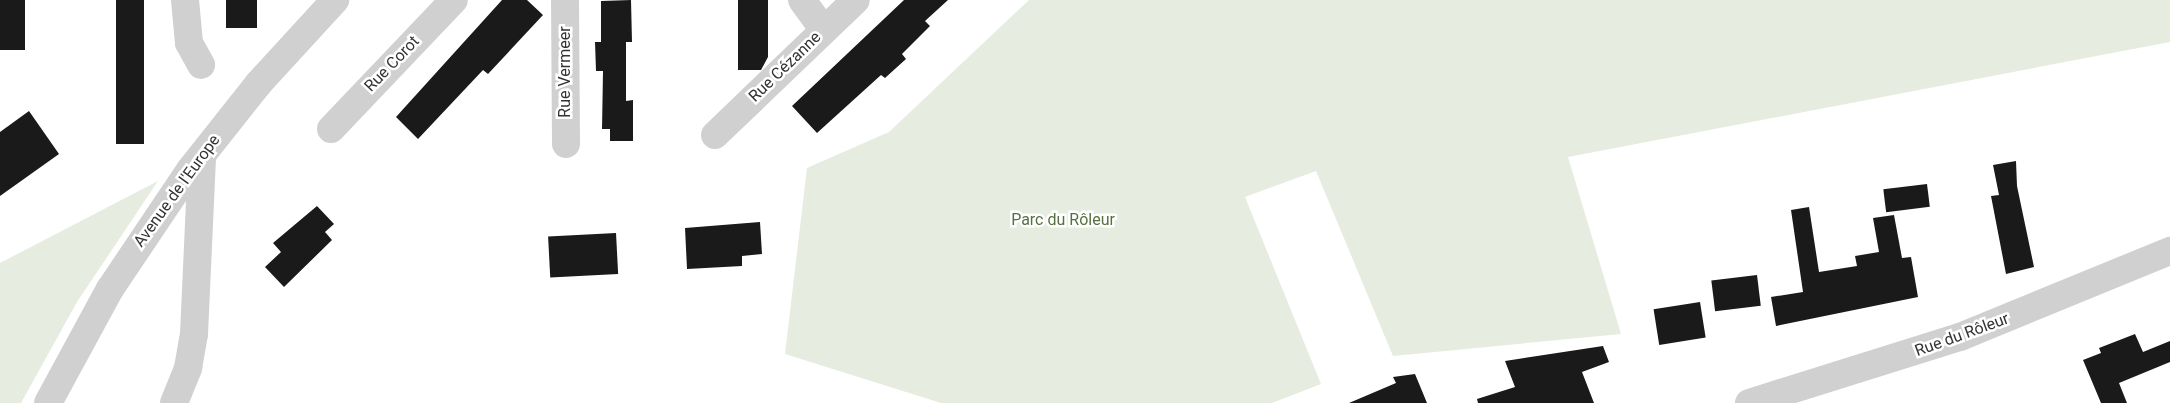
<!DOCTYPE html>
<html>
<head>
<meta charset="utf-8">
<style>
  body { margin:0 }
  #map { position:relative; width:2170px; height:403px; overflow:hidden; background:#fff; font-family:Roboto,sans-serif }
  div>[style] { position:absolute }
  .green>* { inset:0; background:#e6ecdf }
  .building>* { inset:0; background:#1a1a1a; transform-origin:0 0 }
  .minor>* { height:28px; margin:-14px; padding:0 14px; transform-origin:14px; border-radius:14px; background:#d0d0d0 }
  span { translate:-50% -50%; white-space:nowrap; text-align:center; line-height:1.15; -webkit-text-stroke:5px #fff; paint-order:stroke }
  .street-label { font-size:16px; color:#333 }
  .park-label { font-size:16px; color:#56703f }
</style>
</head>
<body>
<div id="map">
  <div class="green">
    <i style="clip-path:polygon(1029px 0,2170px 0,2170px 42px,1568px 157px,1621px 334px,1393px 356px,1316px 171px,1245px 197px,1321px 384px,1272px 403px,941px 403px,785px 354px,807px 168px,889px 132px)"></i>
    <i style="clip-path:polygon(158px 181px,77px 302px,21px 403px,0 403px,0 263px)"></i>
  </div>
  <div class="building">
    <i style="left:0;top:0;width:25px;height:50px"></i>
    <i style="left:116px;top:0;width:28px;height:144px"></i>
    <i style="left:226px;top:0;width:31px;height:28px"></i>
    <i style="clip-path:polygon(502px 0,527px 0,543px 15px,488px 74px,483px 70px,418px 139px,396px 117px)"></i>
    <i style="clip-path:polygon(631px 0,632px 42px,626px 42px,626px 101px,633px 100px,633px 141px,610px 141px,610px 129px,602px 129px,603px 71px,596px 71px,595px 42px,601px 42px,601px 1px)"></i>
    <i style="clip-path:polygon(738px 0,768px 0,768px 57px,761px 70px,738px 70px)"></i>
    <i style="clip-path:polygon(904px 0,948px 0,925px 21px,930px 26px,902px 54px,906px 59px,885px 78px,881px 75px,817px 133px,792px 106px)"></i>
    <i style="clip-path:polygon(29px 111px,59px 154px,0 196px,0 132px)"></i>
    <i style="clip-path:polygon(2016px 161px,2017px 186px,2034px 267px,2006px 274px,1991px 196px,1999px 195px,1993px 165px)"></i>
    <i style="left:1927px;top:184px;width:23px;height:44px;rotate:83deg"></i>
    <i style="clip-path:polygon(317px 206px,334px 224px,325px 232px,332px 240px,284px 287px,265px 267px,281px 252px,273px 243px)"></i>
    <i style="clip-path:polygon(1809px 207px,1819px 272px,1857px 266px,1855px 256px,1879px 252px,1873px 218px,1894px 215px,1902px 258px,1911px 257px,1918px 297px,1776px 326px,1771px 297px,1803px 292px,1791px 210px)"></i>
    <i style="clip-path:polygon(760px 222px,762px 254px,742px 256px,742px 266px,687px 269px,685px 228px)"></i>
    <i style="left:616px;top:233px;width:41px;height:68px;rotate:87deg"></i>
    <i style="left:1757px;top:275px;width:31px;height:46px;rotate:83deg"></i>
    <i style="left:1700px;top:302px;width:36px;height:47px;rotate:81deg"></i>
    <i style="clip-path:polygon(2135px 334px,2143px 352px,2170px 341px,2170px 362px,2119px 383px,2127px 403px,2101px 403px,2083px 360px,2101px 353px,2099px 348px)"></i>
    <i style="clip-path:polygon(1603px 346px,1609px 362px,1582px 372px,1594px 403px,1478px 403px,1477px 399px,1515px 387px,1505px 361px)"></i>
    <i style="clip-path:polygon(1415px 374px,1427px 403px,1349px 403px,1396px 383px,1393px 377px)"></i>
  </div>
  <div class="minor">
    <i style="left:185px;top:0;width:43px;rotate:84.7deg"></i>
    <i style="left:189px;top:43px;width:25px;rotate:61deg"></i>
    <i style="left:565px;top:0;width:144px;rotate:89.6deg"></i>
    <i style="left:802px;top:0;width:37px;rotate:54deg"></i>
    <i style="left:331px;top:129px;width:178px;rotate:-46.4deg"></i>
    <i style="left:715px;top:135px;width:195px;rotate:-43.8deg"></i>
    <i style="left:48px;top:403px;width:130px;rotate:-61.5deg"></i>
    <i style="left:110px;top:289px;width:143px;rotate:-56.1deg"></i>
    <i style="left:190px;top:170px;width:111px;rotate:-51.6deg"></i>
    <i style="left:259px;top:83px;width:113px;rotate:-47.5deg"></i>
    <i style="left:174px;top:403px;width:38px;rotate:-68deg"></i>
    <i style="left:188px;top:368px;width:35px;rotate:-80deg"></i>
    <i style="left:194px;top:334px;width:179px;rotate:-87.4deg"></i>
    <i style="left:1749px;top:403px;width:221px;rotate:-17.4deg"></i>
    <i style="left:1960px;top:337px;width:227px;rotate:-22.3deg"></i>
  </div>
  <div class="street-label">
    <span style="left:392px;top:64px;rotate:-46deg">Rue Corot</span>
    <span style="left:785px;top:67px;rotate:-44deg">Rue Cézanne</span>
    <span style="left:565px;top:72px;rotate:-90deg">Rue Vermeer</span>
    <span style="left:177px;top:191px;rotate:-54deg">Avenue de l'Europe</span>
    <span style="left:1962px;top:335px;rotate:-20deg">Rue du Rôleur</span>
  </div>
  <div class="park-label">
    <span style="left:1063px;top:220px">Parc du Rôleur</span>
  </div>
</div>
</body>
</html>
